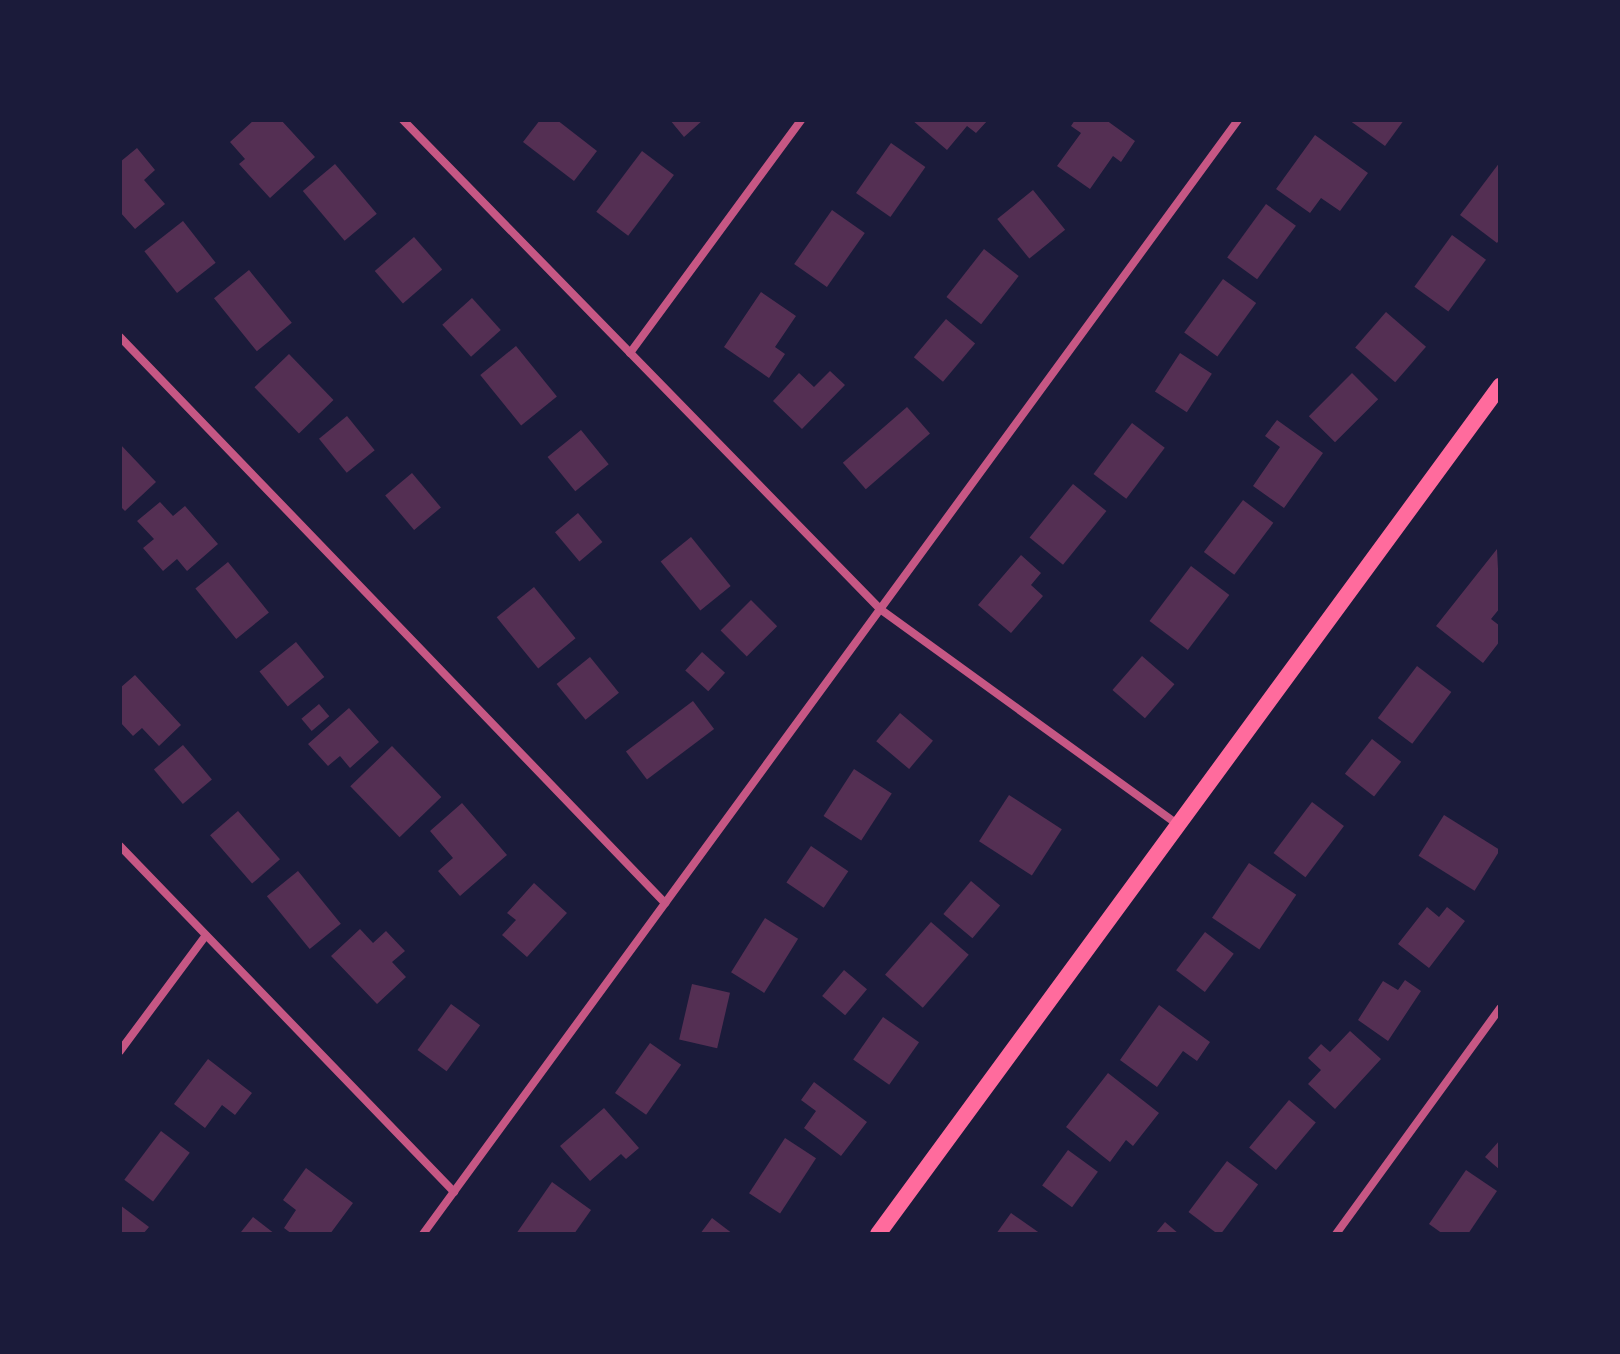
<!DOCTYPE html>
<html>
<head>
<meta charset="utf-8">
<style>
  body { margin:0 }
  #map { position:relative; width:1620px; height:1354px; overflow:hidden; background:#1b1b3a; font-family:"IBM Plex Sans",sans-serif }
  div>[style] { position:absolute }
  .building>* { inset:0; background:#542f53; transform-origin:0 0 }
  .minor>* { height:8px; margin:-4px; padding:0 4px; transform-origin:4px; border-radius:4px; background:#c65784 }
  .secondary>* { height:16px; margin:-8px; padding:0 8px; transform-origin:8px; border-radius:8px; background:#ff6b9d }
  span { translate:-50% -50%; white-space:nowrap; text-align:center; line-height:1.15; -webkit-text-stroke:6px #1b1b3a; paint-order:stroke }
  .frame { position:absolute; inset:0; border:122px solid #1b1b3a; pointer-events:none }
</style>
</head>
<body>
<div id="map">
  <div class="building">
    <i style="clip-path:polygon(254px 120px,281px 120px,315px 157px,270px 198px,239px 164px,245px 159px,230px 142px)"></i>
    <i style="clip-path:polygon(540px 120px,557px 120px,597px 151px,574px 181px,523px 142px)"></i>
    <i style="clip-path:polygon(670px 120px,703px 120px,684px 137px)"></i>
    <i style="clip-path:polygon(912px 120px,988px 120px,976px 133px,967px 126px,947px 150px)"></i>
    <i style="clip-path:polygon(1075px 120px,1106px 120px,1135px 141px,1121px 162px,1113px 156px,1090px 189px,1057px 166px,1081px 133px,1071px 126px)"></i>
    <i style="clip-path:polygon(1349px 120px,1404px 120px,1385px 146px)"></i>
    <i style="clip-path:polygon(1315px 135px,1368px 173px,1340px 211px,1321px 198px,1310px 213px,1276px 189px)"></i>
    <i style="left:891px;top:143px;width:42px;height:61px;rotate:35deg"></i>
    <i style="clip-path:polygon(137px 148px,155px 170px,144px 180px,165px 204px,135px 229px,120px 212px,120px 162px)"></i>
    <i style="left:642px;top:151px;width:40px;height:76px;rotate:37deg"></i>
    <i style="clip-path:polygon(1500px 162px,1500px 239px,1497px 243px,1460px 215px)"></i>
    <i style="left:335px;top:164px;width:65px;height:42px;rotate:50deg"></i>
    <i style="left:1033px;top:190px;width:51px;height:46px;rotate:51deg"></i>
    <i style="left:1266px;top:204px;width:37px;height:66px;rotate:36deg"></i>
    <i style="left:832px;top:210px;width:40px;height:66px;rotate:35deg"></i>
    <i style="left:183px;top:221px;width:53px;height:49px;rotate:52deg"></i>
    <i style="left:1452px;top:235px;width:42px;height:64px;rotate:36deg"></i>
    <i style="left:414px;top:237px;width:43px;height:52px;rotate:49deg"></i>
    <i style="left:984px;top:249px;width:44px;height:61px;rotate:38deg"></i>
    <i style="left:249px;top:270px;width:68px;height:45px;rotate:51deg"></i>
    <i style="left:1223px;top:279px;width:41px;height:66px;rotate:36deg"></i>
    <i style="clip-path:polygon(761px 292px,796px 316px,775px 347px,785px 354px,769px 378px,724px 347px)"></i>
    <i style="left:472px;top:298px;width:43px;height:40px;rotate:48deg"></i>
    <i style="left:1386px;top:312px;width:53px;height:47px;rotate:41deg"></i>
    <i style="left:946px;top:319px;width:38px;height:50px;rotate:40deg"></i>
    <i style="left:516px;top:346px;width:65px;height:46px;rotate:51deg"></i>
    <i style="left:1180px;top:353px;width:38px;height:46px;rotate:33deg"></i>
    <i style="left:289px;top:354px;width:64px;height:48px;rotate:46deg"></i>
    <i style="clip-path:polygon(830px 371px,845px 385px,802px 429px,773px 401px,799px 373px,814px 387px)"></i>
    <i style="left:1352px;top:373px;width:37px;height:61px;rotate:45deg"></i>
    <i style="left:907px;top:407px;width:35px;height:85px;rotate:49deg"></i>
    <i style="left:347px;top:416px;width:44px;height:36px;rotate:51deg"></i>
    <i style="clip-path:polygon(1277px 420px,1323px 453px,1284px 508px,1253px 486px,1280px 447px,1265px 436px)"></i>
    <i style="left:1132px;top:423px;width:41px;height:64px;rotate:37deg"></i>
    <i style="left:581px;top:430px;width:44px;height:43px;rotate:51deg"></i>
    <i style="clip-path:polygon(120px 444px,156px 482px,125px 511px,120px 506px)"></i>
    <i style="left:412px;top:473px;width:45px;height:35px;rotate:50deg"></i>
    <i style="left:1073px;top:484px;width:43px;height:69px;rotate:39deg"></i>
    <i style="left:1243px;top:500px;width:38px;height:65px;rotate:37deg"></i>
    <i style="clip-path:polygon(160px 502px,173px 516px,185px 506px,218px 544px,187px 571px,177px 559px,163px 571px,143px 548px,154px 539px,137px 521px)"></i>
    <i style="left:578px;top:513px;width:38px;height:30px;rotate:50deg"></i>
    <i style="left:691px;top:537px;width:63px;height:39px;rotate:51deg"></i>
    <i style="clip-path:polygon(1497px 549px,1500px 608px,1491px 619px,1500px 626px,1500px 641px,1483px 663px,1436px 626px)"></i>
    <i style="clip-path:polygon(1021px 555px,1041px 573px,1031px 585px,1043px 596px,1011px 633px,978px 605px)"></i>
    <i style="left:228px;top:562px;width:65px;height:42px;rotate:51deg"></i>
    <i style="left:1191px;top:566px;width:48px;height:69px;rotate:37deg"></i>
    <i style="left:534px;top:587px;width:66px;height:48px;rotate:51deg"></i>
    <i style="left:751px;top:600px;width:37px;height:43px;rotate:45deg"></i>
    <i style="left:296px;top:642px;width:45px;height:47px;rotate:51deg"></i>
    <i style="left:702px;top:652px;width:31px;height:25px;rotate:42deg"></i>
    <i style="left:1142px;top:656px;width:43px;height:45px;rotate:41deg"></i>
    <i style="left:590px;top:657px;width:46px;height:43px;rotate:51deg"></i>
    <i style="left:1417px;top:666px;width:43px;height:65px;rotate:37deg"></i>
    <i style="clip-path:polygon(135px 675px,181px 725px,159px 746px,142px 728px,133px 736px,120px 722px,120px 688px)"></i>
    <i style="left:693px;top:701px;width:35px;height:84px;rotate:53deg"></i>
    <i style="left:319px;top:704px;width:16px;height:23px;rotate:50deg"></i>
    <i style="clip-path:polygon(349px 708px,379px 742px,350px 768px,340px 756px,328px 766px,308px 744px)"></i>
    <i style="left:900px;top:713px;width:43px;height:37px;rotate:40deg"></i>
    <i style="left:1372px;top:739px;width:37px;height:44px;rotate:38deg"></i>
    <i style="left:183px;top:745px;width:45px;height:38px;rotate:50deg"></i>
    <i style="left:392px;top:746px;width:71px;height:58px;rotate:46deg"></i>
    <i style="left:854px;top:769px;width:45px;height:56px;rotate:33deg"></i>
    <i style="left:1009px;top:795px;width:63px;height:55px;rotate:33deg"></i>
    <i style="left:1312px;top:802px;width:40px;height:64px;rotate:37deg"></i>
    <i style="clip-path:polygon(462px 803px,507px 855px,460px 896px,438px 871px,453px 858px,430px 831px)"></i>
    <i style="left:238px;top:811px;width:64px;height:37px;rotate:49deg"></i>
    <i style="left:1444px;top:815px;width:66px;height:48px;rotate:32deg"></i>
    <i style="left:811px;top:846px;width:45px;height:44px;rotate:34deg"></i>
    <i style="left:1249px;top:863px;width:57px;height:66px;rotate:34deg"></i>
    <i style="left:298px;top:871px;width:68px;height:40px;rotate:51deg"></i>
    <i style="left:971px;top:881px;width:38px;height:43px;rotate:40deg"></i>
    <i style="clip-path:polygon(534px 883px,567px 913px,527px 957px,502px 935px,516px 920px,507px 913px)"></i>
    <i style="clip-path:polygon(1427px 907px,1439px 917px,1447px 907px,1465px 921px,1429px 968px,1398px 944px)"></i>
    <i style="left:765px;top:918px;width:39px;height:64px;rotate:32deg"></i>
    <i style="left:931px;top:922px;width:50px;height:70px;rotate:41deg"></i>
    <i style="clip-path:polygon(360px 929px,373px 943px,386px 931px,405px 951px,392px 962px,406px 977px,377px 1004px,331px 956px)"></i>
    <i style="left:1205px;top:932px;width:36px;height:48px;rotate:37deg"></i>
    <i style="left:844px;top:970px;width:30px;height:34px;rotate:40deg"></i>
    <i style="clip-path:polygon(1405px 980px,1421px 991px,1388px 1041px,1358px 1020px,1383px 981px,1398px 990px)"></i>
    <i style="left:692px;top:984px;width:39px;height:57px;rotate:13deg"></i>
    <i style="left:451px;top:1004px;width:36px;height:57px;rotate:36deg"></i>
    <i style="clip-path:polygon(1159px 1005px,1210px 1042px,1197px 1061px,1183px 1051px,1157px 1087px,1120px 1060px)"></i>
    <i style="left:883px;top:1017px;width:44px;height:52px;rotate:35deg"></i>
    <i style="clip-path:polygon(1350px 1031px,1381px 1059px,1335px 1109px,1308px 1084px,1321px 1070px,1308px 1058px,1321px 1044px,1330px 1052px)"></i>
    <i style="left:650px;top:1043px;width:38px;height:61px;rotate:35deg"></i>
    <i style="clip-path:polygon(208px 1059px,252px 1093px,235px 1115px,222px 1105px,205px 1128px,174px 1104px)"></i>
    <i style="clip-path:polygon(1108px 1073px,1159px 1113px,1133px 1146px,1126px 1140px,1110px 1162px,1066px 1127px)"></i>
    <i style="clip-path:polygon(814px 1082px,867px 1122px,841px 1156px,804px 1128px,816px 1111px,801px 1100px)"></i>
    <i style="left:1289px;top:1100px;width:35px;height:62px;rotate:40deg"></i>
    <i style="clip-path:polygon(604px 1108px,639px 1148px,626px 1159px,621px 1154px,590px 1181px,560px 1146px)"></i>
    <i style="left:161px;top:1131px;width:36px;height:61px;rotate:37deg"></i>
    <i style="left:785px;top:1138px;width:37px;height:66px;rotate:33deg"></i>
    <i style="clip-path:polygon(1500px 1140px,1500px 1170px,1485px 1157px)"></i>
    <i style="left:1068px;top:1150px;width:37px;height:44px;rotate:36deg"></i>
    <i style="left:1227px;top:1161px;width:39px;height:64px;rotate:37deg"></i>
    <i style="clip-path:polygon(306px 1168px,353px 1203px,330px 1234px,292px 1234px,284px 1228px,296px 1210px,283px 1200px)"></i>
    <i style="clip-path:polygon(1466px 1170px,1497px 1191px,1468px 1234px,1443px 1234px,1429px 1224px)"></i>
    <i style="clip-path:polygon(552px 1182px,591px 1210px,574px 1234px,516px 1234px)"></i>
    <i style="clip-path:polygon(120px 1205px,149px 1227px,143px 1234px,120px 1234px)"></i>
    <i style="clip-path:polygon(1011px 1213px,1041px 1234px,996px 1234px)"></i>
    <i style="clip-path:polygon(253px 1217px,275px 1234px,241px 1232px)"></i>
    <i style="clip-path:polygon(712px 1218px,733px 1234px,700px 1234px)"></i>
    <i style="clip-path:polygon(1165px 1222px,1179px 1234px,1155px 1234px)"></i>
  </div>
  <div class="minor">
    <i style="left:403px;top:120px;width:683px;rotate:45.71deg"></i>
    <i style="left:880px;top:609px;width:368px;rotate:35.9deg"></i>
    <i style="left:120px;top:337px;width:786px;rotate:46.08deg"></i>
    <i style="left:630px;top:353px;width:289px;rotate:-53.7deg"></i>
    <i style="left:120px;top:846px;width:481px;rotate:46deg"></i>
    <i style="left:120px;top:1051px;width:144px;rotate:-53.4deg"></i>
    <i style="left:423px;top:1234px;width:1380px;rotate:-53.81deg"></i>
    <i style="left:1336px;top:1234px;width:279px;rotate:-54deg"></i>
  </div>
  <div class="secondary">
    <i style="left:878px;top:1234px;width:1052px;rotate:-53.74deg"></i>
  </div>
  <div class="frame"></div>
</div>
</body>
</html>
